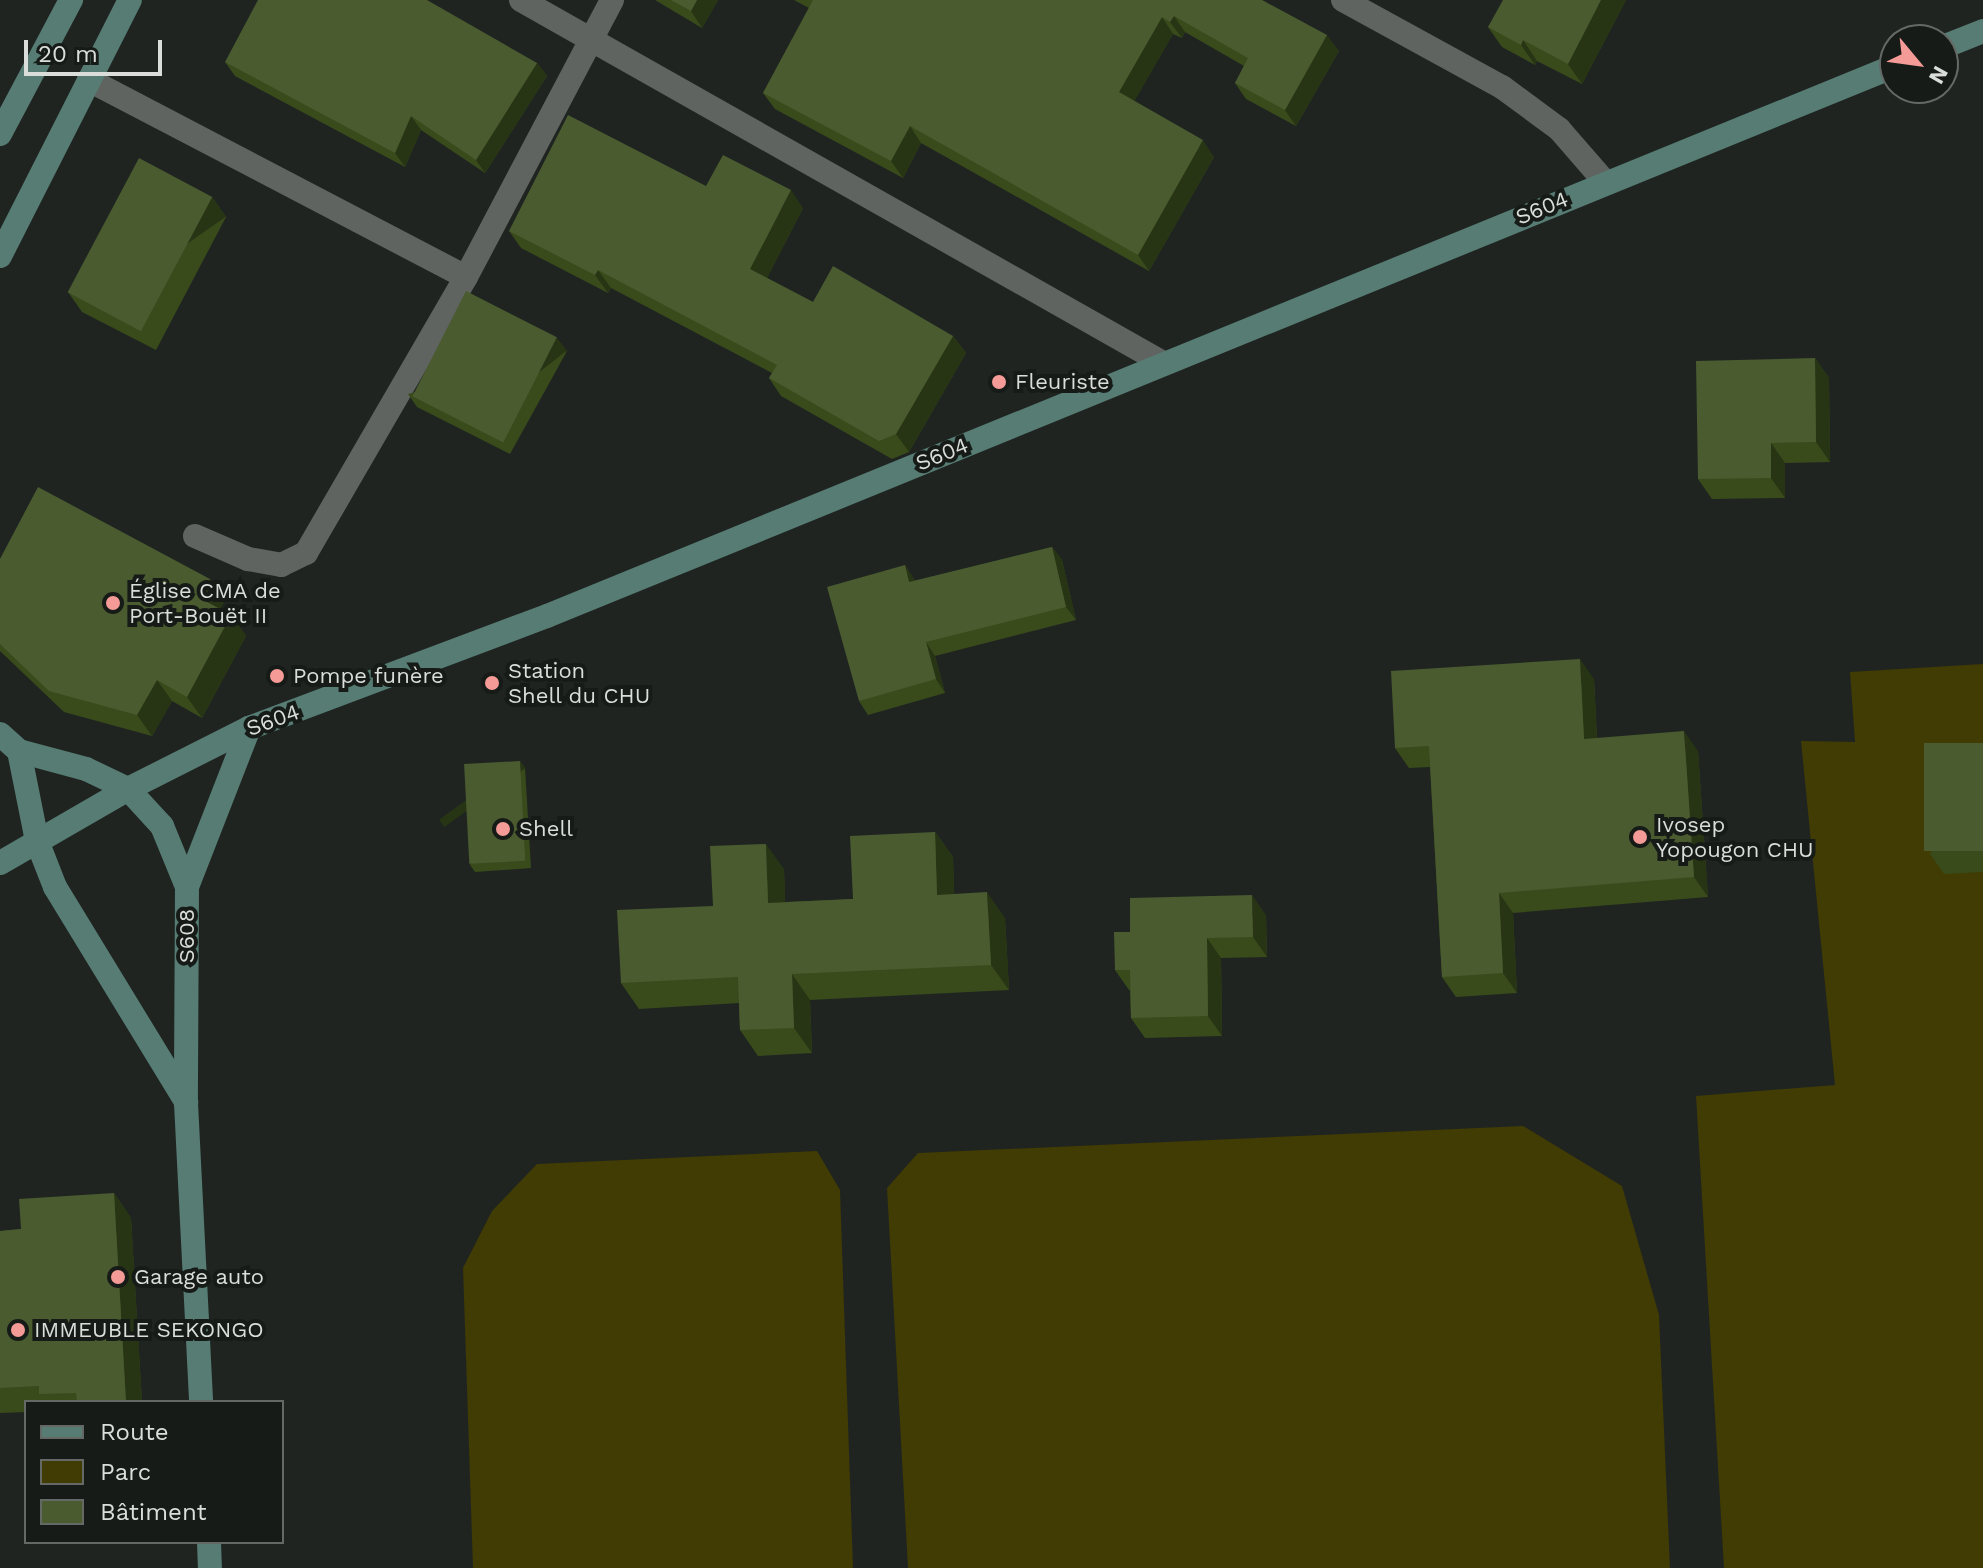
<!DOCTYPE html>
<html>
<head>
<meta charset="utf-8">
<style>
  body { margin:0 }
  #map { position:relative; width:1983px; height:1568px; overflow:hidden; background:#1f2421; font-family:"Work Sans",sans-serif }
  div>[style] { position:absolute }
  .green>* { inset:0; background:#413b04 }
  .street>* { height:24px; margin:-12px; padding:0 12px; transform-origin:12px; border-radius:12px; background:#5f6460 }
  .secondary>* { height:24px; margin:-12px; padding:0 12px; transform-origin:12px; border-radius:12px; background:#567c74 }
  .wall>* { inset:0; background:#394b1b }
  .shaded-wall>* { inset:0; background:#273515; transform-origin:0 0 }
  .building>* { inset:0; background:#4a5b30; transform-origin:0 0 }
  .dots>* { width:22px; height:22px; translate:-50% -50%; box-sizing:border-box; border:4px solid #161b17; border-radius:50% }
  span { translate:-50% -50%; white-space:nowrap; text-align:center; line-height:1.15; -webkit-text-stroke:8px #161b17; paint-order:stroke }
  .street-label { font-size:22px; color:#daddda }
  .poi-label { font-size:22px; color:#daddda }
  .left { translate:0 -50%; text-align:left }
  .legend { position:absolute; left:24px; top:1400px; width:260px; height:144px; box-sizing:border-box; background:#161b17; border:2px solid #646965; margin:0; padding:10px 14px; list-style:none; font-size:24px; color:#daddda }
  .legend li { display:flex; align-items:center; gap:16px; height:40px }
  .legend b { width:40px; border:2px solid #646965 }
  .north { position:absolute; left:1879px; top:24px; width:80px; height:80px; box-sizing:border-box; background:#161b17; border:2px solid #646965; border-radius:50%; rotate:119deg; font-size:22px; font-weight:700; line-height:32px; text-align:center; color:#daddda }
  .north::after { content:''; display:block; margin:auto; width:28px; height:36px; background:#f59b97; clip-path:polygon(50% 0,100% 100%,50% 72%,0 100%) }
  .scale { position:absolute; left:24px; top:40px; width:138px; height:36px; box-sizing:border-box; border:4px solid #daddda; border-top:0; padding-left:10px; font-size:24px; line-height:28px; white-space:nowrap; color:#daddda; -webkit-text-stroke:6px #161b17; paint-order:stroke }
</style>
</head>
<body>
<div id="map">
  <div class="green">
    <i style="clip-path:polygon(1983px 664px,1983px 1568px,1724px 1568px,1696px 1096px,1835px 1085px,1801px 741px,1855px 742px,1850px 672px)"></i>
    <i style="clip-path:polygon(1523px 1126px,1622px 1186px,1659px 1315px,1670px 1568px,908px 1568px,887px 1188px,918px 1153px)"></i>
    <i style="clip-path:polygon(817px 1151px,840px 1190px,853px 1568px,473px 1568px,463px 1268px,492px 1211px,537px 1164px)"></i>
  </div>
  <div class="street">
    <i style="left:521px;top:0;width:738px;rotate:29.48deg"></i>
    <i style="left:1343px;top:0;width:181px;rotate:28.7deg"></i>
    <i style="left:1502px;top:87px;width:71px;rotate:36.4deg"></i>
    <i style="left:1559px;top:129px;width:70px;rotate:49deg"></i>
    <i style="left:89px;top:80px;width:425px;rotate:27.6deg"></i>
    <i style="left:195px;top:536px;width:58px;rotate:23.5deg"></i>
    <i style="left:248px;top:559px;width:34px;rotate:10deg"></i>
    <i style="left:281px;top:565px;width:28px;rotate:-26deg"></i>
    <i style="left:306px;top:553px;width:319px;rotate:-59.9deg"></i>
    <i style="left:466px;top:277px;width:313px;rotate:-62.2deg"></i>
  </div>
  <div class="secondary">
    <i style="left:1943px;top:47px;width:43px;rotate:-21.8deg"></i>
    <i style="left:0;top:134px;width:152px;rotate:-62.1deg"></i>
    <i style="left:0;top:256px;width:287px;rotate:-63.1deg"></i>
    <i style="left:0;top:734px;width:25px;rotate:42deg"></i>
    <i style="left:19px;top:751px;width:69px;rotate:15deg"></i>
    <i style="left:86px;top:769px;width:47px;rotate:25.5deg"></i>
    <i style="left:128px;top:789px;width:50px;rotate:47.4deg"></i>
    <i style="left:162px;top:826px;width:66px;rotate:67.7deg"></i>
    <i style="left:187px;top:887px;width:216px;rotate:90.3deg"></i>
    <i style="left:186px;top:1103px;width:299px;rotate:87.1deg"></i>
    <i style="left:19px;top:751px;width:92px;rotate:78.7deg"></i>
    <i style="left:37px;top:841px;width:49px;rotate:68.6deg"></i>
    <i style="left:55px;top:887px;width:252px;rotate:58.6deg"></i>
    <i style="left:0;top:863px;width:148px;rotate:-30deg"></i>
    <i style="left:128px;top:789px;width:136px;rotate:-26.8deg"></i>
    <i style="left:249px;top:728px;width:318px;rotate:-20.6deg"></i>
    <i style="left:547px;top:616px;width:1456px;rotate:-22.2deg"></i>
    <i style="left:187px;top:887px;width:171px;rotate:-68.7deg"></i>
    <i style="left:209px;top:1542px;width:26px;rotate:88deg"></i>
  </div>
  <div class="wall">
    <i style="clip-path:polygon(655px 0,718px 0,702px 28px)"></i>
    <i style="clip-path:polygon(794px 0,1262px 0,1339px 51px,1296px 126px,1246px 99px,1235px 83px,1244px 66px,1185px 32px,1182px 38px,1173px 34px,1134px 101px,1214px 157px,1149px 271px,921px 143px,903px 178px,775px 109px,763px 93px,809px 8px)"></i>
    <i style="clip-path:polygon(1626px 0,1582px 84px,1537px 61px,1535px 65px,1502px 47px,1488px 27px)"></i>
    <i style="clip-path:polygon(225px 62px,537px 63px,547px 76px,485px 173px,421px 130px,405px 167px,235px 76px)"></i>
    <i style="clip-path:polygon(212px 197px,226px 217px,156px 350px,82px 312px,68px 292px)"></i>
    <i style="clip-path:polygon(803px 208px,767px 278px,813px 302px,953px 336px,966px 353px,909px 452px,892px 459px,781px 396px,769px 378px,772px 373px,611px 288px,608px 293px,521px 248px,509px 231px)"></i>
    <i style="clip-path:polygon(567px 351px,510px 454px,417px 407px,408px 394px)"></i>
    <i style="clip-path:polygon(1815px 358px,1829px 378px,1830px 462px,1785px 463px,1785px 498px,1712px 499px,1698px 479px)"></i>
    <i style="clip-path:polygon(1052px 547px,1062px 560px,1076px 620px,935px 656px,945px 693px,868px 715px,859px 701px,905px 565px,915px 581px)"></i>
    <i style="clip-path:polygon(0 559px,210px 579px,225px 600px,220px 609px,231px 615px,246px 636px,202px 718px,172px 701px,152px 736px,64px 712px,0 651px)"></i>
    <i style="clip-path:polygon(1594px 679px,1597px 738px,1698px 751px,1708px 897px,1513px 913px,1517px 993px,1456px 997px,1442px 977px,1430px 767px,1409px 768px,1395px 748px)"></i>
    <i style="clip-path:polygon(1983px 743px,1983px 872px,1944px 874px,1930px 854px)"></i>
    <i style="clip-path:polygon(520px 761px,525px 768px,531px 868px,475px 872px,470px 865px)"></i>
    <i style="clip-path:polygon(935px 832px,953px 857px,954px 894px,1005px 918px,1009px 990px,810px 1000px,812px 1053px,758px 1056px,740px 1030px,739px 1003px,639px 1009px,621px 983px,784px 869px,785px 902px,853px 899px)"></i>
    <i style="clip-path:polygon(1266px 915px,1267px 957px,1221px 958px,1222px 1036px,1145px 1038px,1131px 1018px,1130px 990px,1129px 990px,1115px 970px,1130px 932px)"></i>
    <i style="clip-path:polygon(114px 1193px,131px 1218px,142px 1402px,26px 1402px,26px 1412px,0 1413px,0 1231px,21px 1229px)"></i>
  </div>
  <div class="shaded-wall">
    <i style="clip-path:polygon(697px 0,718px 0,702px 28px,691px 11px)"></i>
    <i style="clip-path:polygon(1601px 0,1626px 0,1582px 84px,1568px 64px)"></i>
    <i style="clip-path:polygon(1174px 16px,1185px 32px,1182px 38px,1170px 22px)"></i>
    <i style="clip-path:polygon(1162px 17px,1173px 34px,1130px 109px,1119px 92px)"></i>
    <i style="clip-path:polygon(1327px 35px,1339px 51px,1296px 126px,1285px 110px)"></i>
    <i style="clip-path:polygon(1523px 40px,1537px 61px,1535px 65px,1521px 45px)"></i>
    <i style="clip-path:polygon(537px 63px,547px 76px,485px 173px,476px 160px)"></i>
    <i style="clip-path:polygon(411px 116px,421px 130px,405px 167px,395px 153px)"></i>
    <i style="clip-path:polygon(910px 126px,921px 143px,903px 178px,891px 161px)"></i>
    <i style="clip-path:polygon(1203px 140px,1214px 157px,1149px 271px,1138px 255px)"></i>
    <i style="clip-path:polygon(791px 190px,803px 208px,763px 286px,750px 269px)"></i>
    <i style="left:212px;top:197px;width:24px;height:150px;rotate:55deg"></i>
    <i style="clip-path:polygon(598px 270px,611px 288px,608px 293px,595px 275px)"></i>
    <i style="clip-path:polygon(953px 336px,966px 353px,909px 452px,896px 434px)"></i>
    <i style="left:557px;top:338px;width:16px;height:117px;rotate:52deg"></i>
    <i style="clip-path:polygon(1815px 358px,1829px 378px,1830px 462px,1816px 442px)"></i>
    <i style="clip-path:polygon(1771px 443px,1785px 463px,1785px 498px,1771px 478px)"></i>
    <i style="clip-path:polygon(1052px 547px,1062px 560px,1076px 620px,1066px 607px)"></i>
    <i style="clip-path:polygon(905px 565px,914px 579px,919px 596px,909px 582px)"></i>
    <i style="clip-path:polygon(210px 579px,225px 600px,215px 619px,200px 598px)"></i>
    <i style="clip-path:polygon(231px 615px,246px 636px,202px 718px,187px 697px)"></i>
    <i style="clip-path:polygon(926px 642px,935px 656px,945px 693px,936px 679px)"></i>
    <i style="clip-path:polygon(1580px 659px,1594px 679px,1598px 759px,1584px 739px)"></i>
    <i style="clip-path:polygon(157px 680px,172px 701px,152px 736px,137px 715px)"></i>
    <i style="clip-path:polygon(1684px 731px,1698px 751px,1708px 897px,1694px 877px)"></i>
    <i style="left:520px;top:761px;width:9px;height:100px;rotate:54deg"></i>
    <i style="clip-path:polygon(935px 832px,953px 857px,955px 920px,937px 895px)"></i>
    <i style="clip-path:polygon(766px 844px,784px 869px,786px 928px,768px 903px)"></i>
    <i style="clip-path:polygon(987px 892px,1005px 918px,1009px 990px,991px 965px)"></i>
    <i style="clip-path:polygon(1499px 893px,1513px 913px,1517px 993px,1503px 973px)"></i>
    <i style="clip-path:polygon(1252px 895px,1266px 915px,1267px 957px,1253px 937px)"></i>
    <i style="clip-path:polygon(1207px 938px,1221px 958px,1222px 1036px,1208px 1016px)"></i>
    <i style="clip-path:polygon(792px 974px,810px 1000px,812px 1053px,794px 1028px)"></i>
    <i style="clip-path:polygon(114px 1193px,131px 1218px,142px 1402px,126px 1402px)"></i>
  </div>
  <div class="building">
    <i style="clip-path:polygon(258px 0,427px 0,537px 63px,476px 160px,411px 116px,395px 153px,225px 62px)"></i>
    <i style="clip-path:polygon(671px 0,697px 0,691px 11px)"></i>
    <i style="clip-path:polygon(813px 0,1262px 0,1327px 35px,1285px 110px,1235px 83px,1248px 58px,1174px 16px,1170px 22px,1162px 17px,1119px 92px,1203px 140px,1138px 255px,910px 126px,891px 161px,763px 93px)"></i>
    <i style="clip-path:polygon(1503px 0,1601px 0,1568px 64px,1523px 40px,1521px 45px,1488px 27px)"></i>
    <i style="clip-path:polygon(568px 115px,706px 186px,723px 155px,791px 190px,750px 269px,813px 302px,833px 266px,953px 336px,896px 434px,879px 441px,769px 378px,777px 365px,598px 270px,595px 275px,509px 231px)"></i>
    <i style="left:139px;top:158px;width:83px;height:152px;rotate:28deg"></i>
    <i style="left:466px;top:291px;width:102px;height:118px;rotate:27deg"></i>
    <i style="clip-path:polygon(1815px 358px,1816px 442px,1771px 443px,1771px 478px,1698px 479px,1696px 361px)"></i>
    <i style="clip-path:polygon(38px 487px,210px 579px,200px 598px,231px 615px,187px 697px,157px 680px,137px 715px,49px 691px,0 644px,0 559px)"></i>
    <i style="clip-path:polygon(1052px 547px,1066px 607px,926px 642px,936px 679px,859px 701px,827px 587px,905px 565px,909px 582px)"></i>
    <i style="clip-path:polygon(1580px 659px,1584px 739px,1684px 731px,1694px 877px,1499px 893px,1503px 973px,1442px 977px,1429px 746px,1395px 748px,1391px 671px)"></i>
    <i style="left:1983px;top:743px;width:108px;height:59px;rotate:90deg"></i>
    <i style="left:520px;top:761px;width:100px;height:56px;rotate:87deg"></i>
    <i style="clip-path:polygon(935px 832px,937px 895px,987px 892px,991px 965px,792px 974px,794px 1028px,740px 1030px,738px 977px,621px 983px,617px 910px,713px 906px,710px 846px,766px 844px,768px 903px,853px 899px,850px 836px)"></i>
    <i style="clip-path:polygon(1252px 895px,1253px 937px,1207px 938px,1208px 1016px,1131px 1018px,1130px 970px,1115px 970px,1114px 932px,1130px 932px,1130px 898px)"></i>
    <i style="clip-path:polygon(114px 1193px,126px 1402px,77px 1402px,76px 1393px,39px 1394px,39px 1386px,0 1388px,0 1231px,21px 1229px,19px 1199px)"></i>
  </div>
  <div class="dots">
    <i style="left:999px;top:382px;background:#f59b97"></i>
    <i style="left:113px;top:603px;background:#f59b97"></i>
    <i style="left:277px;top:676px;background:#f59b97"></i>
    <i style="left:492px;top:683px;background:#f59b97"></i>
    <i style="left:503px;top:829px;background:#f59b97"></i>
    <i style="left:1640px;top:837px;background:#f59b97"></i>
    <i style="left:118px;top:1277px;background:#f59b97"></i>
    <i style="left:18px;top:1330px;background:#f59b97"></i>
  </div>
  <div class="street-label">
    <span style="left:1542px;top:208px;rotate:-22deg">S604</span>
    <span style="left:942px;top:454px;rotate:-22deg">S604</span>
    <span style="left:273px;top:720px;rotate:-20deg">S604</span>
    <span style="left:187px;top:936px;rotate:-90deg">S608</span>
  </div>
  <div class="poi-label">
    <span class="left" style="left:1015px;top:382px">Fleuriste</span>
    <span class="left" style="left:129px;top:603px">Église CMA de<br>Port-Bouët II</span>
    <span class="left" style="left:508px;top:683px">Station<br>Shell du CHU</span>
    <span class="left" style="left:293px;top:676px">Pompe funère</span>
    <span class="left" style="left:1656px;top:837px">Ivosep<br>Yopougon CHU</span>
    <span class="left" style="left:519px;top:829px">Shell</span>
    <span class="left" style="left:134px;top:1277px">Garage auto</span>
    <span class="left" style="left:34px;top:1330px">IMMEUBLE SEKONGO</span>
  </div>
  <ul class="legend">
  <li><b style="height:10px;background:#567c74"></b>Route</li>
  <li><b style="height:22px;background:#413b04"></b>Parc</li>
  <li><b style="height:22px;background:#4a5b30"></b>Bâtiment</li>
  </ul>
  <div class="north">N</div>
  <div class="scale">20 m</div>
</div>
</body>
</html>
